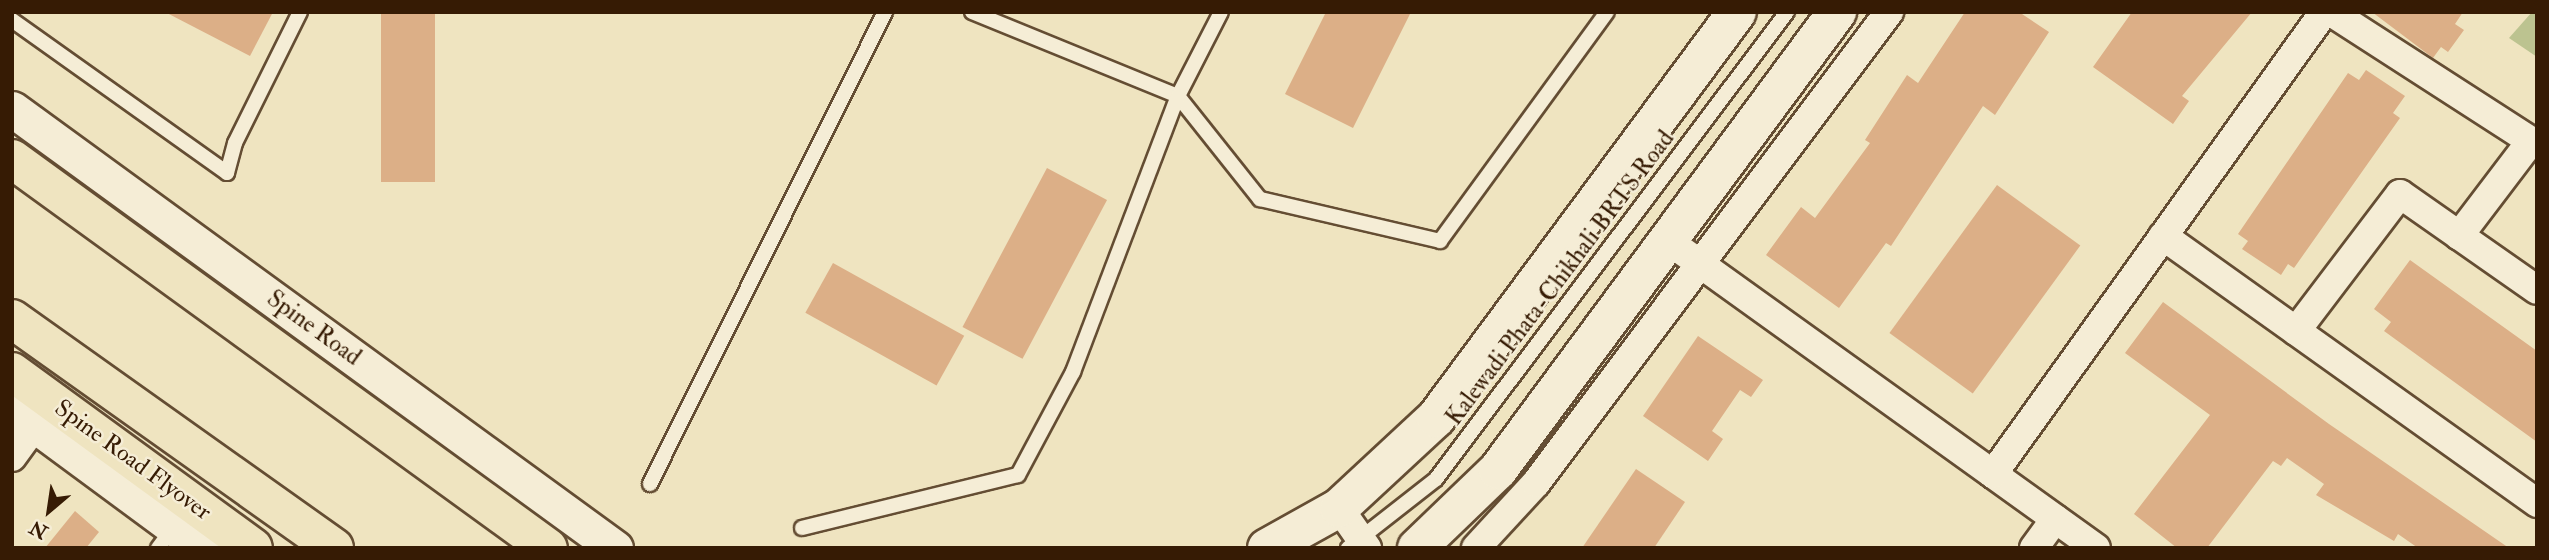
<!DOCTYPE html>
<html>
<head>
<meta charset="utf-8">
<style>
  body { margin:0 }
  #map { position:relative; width:2549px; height:560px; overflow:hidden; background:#efe4c0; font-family:"IM FELL Double Pica",serif }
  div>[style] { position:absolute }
  .green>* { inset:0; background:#bcc390 }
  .building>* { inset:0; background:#dcaf87; transform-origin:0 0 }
  .roads { filter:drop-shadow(2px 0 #644d33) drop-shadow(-2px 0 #644d33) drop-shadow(0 2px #644d33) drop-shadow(0 -2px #644d33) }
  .service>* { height:14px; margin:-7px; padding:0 7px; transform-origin:7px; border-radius:7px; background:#f5edd6 }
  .minor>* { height:28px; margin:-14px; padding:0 14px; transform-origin:14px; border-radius:14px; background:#f5edd6 }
  .tertiary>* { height:35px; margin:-17.5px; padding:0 17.5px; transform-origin:17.5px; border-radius:17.5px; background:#f5edd6 }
  .secondary>* { height:38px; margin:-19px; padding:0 19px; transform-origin:19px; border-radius:19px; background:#f5edd6 }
  .primary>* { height:38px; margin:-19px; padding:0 19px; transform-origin:19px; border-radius:19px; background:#efe4c0 }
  span { translate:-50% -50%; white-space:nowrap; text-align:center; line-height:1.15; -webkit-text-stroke:5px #f5edd6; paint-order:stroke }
  .street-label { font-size:24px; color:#361b04 }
  .frame { position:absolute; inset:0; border:14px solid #361b04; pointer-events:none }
  .north { position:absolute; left:14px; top:476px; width:70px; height:70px; -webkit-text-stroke:5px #f5edd6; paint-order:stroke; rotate:209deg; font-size:19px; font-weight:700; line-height:28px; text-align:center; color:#361b04 }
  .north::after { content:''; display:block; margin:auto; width:24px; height:32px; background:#361b04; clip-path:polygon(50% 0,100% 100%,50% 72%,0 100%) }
</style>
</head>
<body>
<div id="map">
  <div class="green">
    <i style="clip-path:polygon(2532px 12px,2537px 12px,2537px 57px,2509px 38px)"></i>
  </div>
  <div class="building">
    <i style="clip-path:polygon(165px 12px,273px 12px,250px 56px)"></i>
    <i style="left:381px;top:12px;width:54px;height:170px"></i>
    <i style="clip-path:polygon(1326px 12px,1411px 12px,1353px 128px,1285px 94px)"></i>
    <i style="clip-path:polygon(1965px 12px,2019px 12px,2049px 32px,1995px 115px,1983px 106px,1891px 246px,1886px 243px,1839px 308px,1766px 255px,1801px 207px,1815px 218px,1870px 143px,1865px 140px,1907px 75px,1918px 83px)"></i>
    <i style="clip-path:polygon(2132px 12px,2252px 12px,2182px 96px,2189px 101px,2173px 124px,2093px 67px)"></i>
    <i style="clip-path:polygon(2372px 12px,2463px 12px,2455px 24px,2464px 30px,2448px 52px,2441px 47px,2433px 58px)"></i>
    <i style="clip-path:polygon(2366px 70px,2405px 96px,2393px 113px,2400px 118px,2294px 268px,2288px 264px,2281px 275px,2242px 249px,2248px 241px,2238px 234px,2348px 73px,2359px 80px)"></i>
    <i style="left:1047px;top:168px;width:68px;height:180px;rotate:28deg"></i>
    <i style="left:1997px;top:185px;width:103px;height:183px;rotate:36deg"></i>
    <i style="clip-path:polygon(2410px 260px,2537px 351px,2537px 442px,2384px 331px,2391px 322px,2374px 309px)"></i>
    <i style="left:833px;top:263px;width:150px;height:57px;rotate:29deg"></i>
    <i style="clip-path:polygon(2163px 302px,2329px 424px,2509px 548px,2418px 548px,2398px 534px,2394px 541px,2316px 495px,2324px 484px,2287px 458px,2281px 466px,2273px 461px,2207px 548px,2177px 548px,2134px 514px,2210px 415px,2125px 353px)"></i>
    <i style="clip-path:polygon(1698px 336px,1763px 380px,1751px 397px,1740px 390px,1712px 431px,1723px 439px,1708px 461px,1643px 416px)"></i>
    <i style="clip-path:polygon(1636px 469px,1685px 502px,1654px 548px,1582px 548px)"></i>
    <i style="clip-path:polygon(75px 511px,99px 532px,86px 548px,45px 548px)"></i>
  </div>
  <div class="roads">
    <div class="service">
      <i style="left:972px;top:12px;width:222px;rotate:22.2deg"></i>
      <i style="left:1178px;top:96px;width:94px;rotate:-62.9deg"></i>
      <i style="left:12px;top:20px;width:264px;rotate:35.4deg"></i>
      <i style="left:227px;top:173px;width:31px;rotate:-75deg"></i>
      <i style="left:235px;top:143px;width:146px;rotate:-63.6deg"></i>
      <i style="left:1178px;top:96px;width:132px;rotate:51.5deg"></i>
      <i style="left:1260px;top:199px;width:185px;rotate:13.1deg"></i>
      <i style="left:1440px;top:241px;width:283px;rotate:-53.9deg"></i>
      <i style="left:650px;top:484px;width:527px;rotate:-63.53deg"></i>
      <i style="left:802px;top:528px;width:222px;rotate:-13.8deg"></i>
      <i style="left:1018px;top:475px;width:117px;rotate:-61.9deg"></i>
      <i style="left:1073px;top:372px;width:295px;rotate:-69.2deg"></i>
      <i style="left:158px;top:548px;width:25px;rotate:-53deg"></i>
      <i style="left:1348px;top:548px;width:112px;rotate:-38.1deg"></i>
      <i style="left:1436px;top:479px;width:584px;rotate:-53.07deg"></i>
    </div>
    <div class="minor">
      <i style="left:2331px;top:12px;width:238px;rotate:32.8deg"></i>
      <i style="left:2531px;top:141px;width:119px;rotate:127.2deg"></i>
      <i style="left:2163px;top:236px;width:460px;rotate:35.5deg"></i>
      <i style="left:1667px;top:240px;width:528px;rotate:35.68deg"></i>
      <i style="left:2296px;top:331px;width:172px;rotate:-52.8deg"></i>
      <i style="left:2400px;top:194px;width:167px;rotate:35deg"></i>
      <i style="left:12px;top:457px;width:39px;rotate:-54deg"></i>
      <i style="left:1993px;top:474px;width:568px;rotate:-54.38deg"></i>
      <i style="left:1339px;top:508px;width:49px;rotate:55deg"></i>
      <i style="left:1476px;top:548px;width:88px;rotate:-47.3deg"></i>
      <i style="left:1536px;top:483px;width:589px;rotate:-53.15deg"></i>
      <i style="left:2034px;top:548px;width:36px;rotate:-54deg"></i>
    </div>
    <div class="tertiary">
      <i style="left:12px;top:109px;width:746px;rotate:36.06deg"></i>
      <i style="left:12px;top:408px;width:236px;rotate:36.4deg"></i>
    </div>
    <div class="secondary">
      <i style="left:1267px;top:548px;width:82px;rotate:-29.1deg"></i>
      <i style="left:1339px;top:508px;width:132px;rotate:-42.9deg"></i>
      <i style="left:1436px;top:418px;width:505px;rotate:-53.45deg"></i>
      <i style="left:1417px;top:548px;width:112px;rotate:-43.9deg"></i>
      <i style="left:1498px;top:470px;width:570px;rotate:-53.49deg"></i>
    </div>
    <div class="primary">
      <i style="left:12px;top:159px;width:662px;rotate:35.97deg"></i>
      <i style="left:12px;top:319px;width:395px;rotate:35.4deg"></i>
      <i style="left:12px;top:372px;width:298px;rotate:36.1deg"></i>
    </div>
  </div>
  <div class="street-label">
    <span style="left:1560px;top:278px;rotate:-53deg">Kalewadi Phata-Chikhali BRTS Road</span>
    <span style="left:314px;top:328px;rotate:36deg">Spine Road</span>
    <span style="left:133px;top:460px;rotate:36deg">Spine Road Flyover</span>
  </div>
  <div class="frame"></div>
  <div class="north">N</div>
</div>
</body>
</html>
